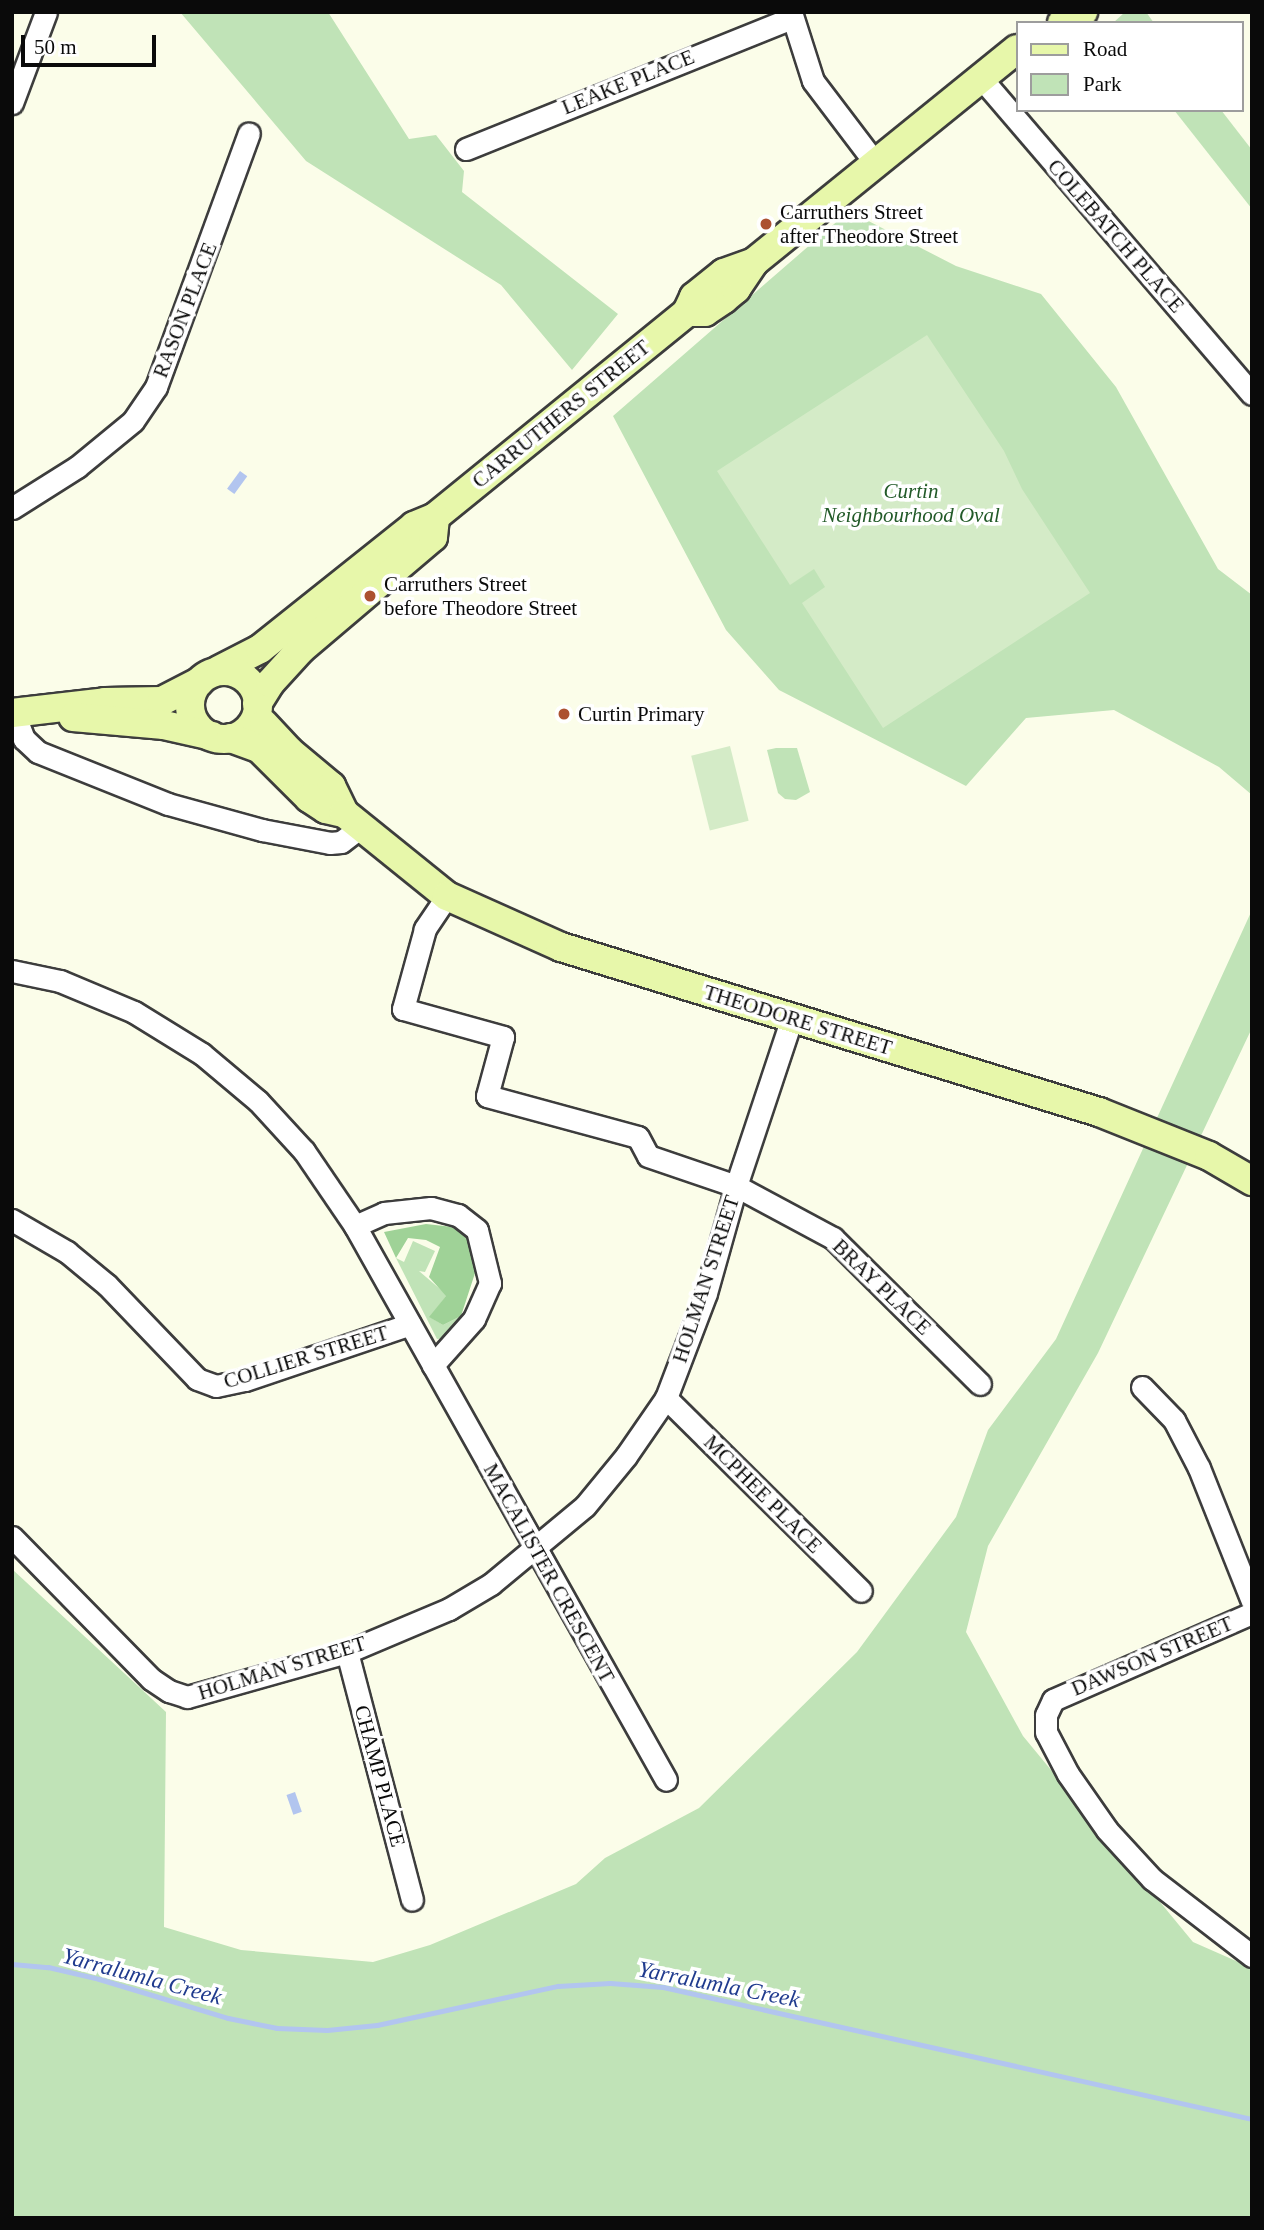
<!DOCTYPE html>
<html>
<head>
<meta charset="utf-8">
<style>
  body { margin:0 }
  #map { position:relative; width:1264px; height:2230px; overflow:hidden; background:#fbfde9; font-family:"Times New Roman",serif }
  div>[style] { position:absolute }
  .green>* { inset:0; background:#c0e3b7 }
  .forest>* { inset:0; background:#9fd297 }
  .pitch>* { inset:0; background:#d4ebc7; transform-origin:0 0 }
  .water>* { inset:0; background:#b2c5ef; transform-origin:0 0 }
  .stream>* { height:5px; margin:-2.5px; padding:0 2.5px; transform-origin:2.5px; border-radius:2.5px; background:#b2c5ef }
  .roads { filter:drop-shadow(2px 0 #3d3d3d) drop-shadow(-2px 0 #3d3d3d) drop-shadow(0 2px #3d3d3d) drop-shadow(0 -2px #3d3d3d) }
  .minor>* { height:21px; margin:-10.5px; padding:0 10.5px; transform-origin:10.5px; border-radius:10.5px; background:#fff }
  .secondary>* { height:28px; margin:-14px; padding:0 14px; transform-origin:14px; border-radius:14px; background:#e7f7aa }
  .secondary>.ring { margin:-14px; padding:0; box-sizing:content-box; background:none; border:28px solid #e7f7aa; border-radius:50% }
  .dots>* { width:19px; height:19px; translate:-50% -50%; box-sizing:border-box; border:4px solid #fff; border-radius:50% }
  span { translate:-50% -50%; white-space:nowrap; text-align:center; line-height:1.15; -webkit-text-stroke:7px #fff; paint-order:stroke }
  .street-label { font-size:21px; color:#0a0a0a }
  .poi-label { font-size:21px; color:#0a0a0a }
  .left { translate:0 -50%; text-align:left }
  .park-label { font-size:21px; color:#225a28; font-style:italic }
  .water-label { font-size:23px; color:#203b8e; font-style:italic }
  .frame { position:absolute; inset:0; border:14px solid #0a0a0a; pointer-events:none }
  .legend { position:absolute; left:1016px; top:21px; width:228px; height:91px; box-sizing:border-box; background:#fff; border:2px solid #9d9d9d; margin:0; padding:9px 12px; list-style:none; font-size:21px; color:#0a0a0a }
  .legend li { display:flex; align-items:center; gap:14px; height:35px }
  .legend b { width:35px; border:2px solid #9d9d9d }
  .scale { position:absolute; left:21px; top:35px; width:135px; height:32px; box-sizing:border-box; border:4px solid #0a0a0a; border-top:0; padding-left:9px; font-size:21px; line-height:24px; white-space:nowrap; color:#0a0a0a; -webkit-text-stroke:5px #fff; paint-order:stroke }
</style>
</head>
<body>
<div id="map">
  <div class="green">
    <i style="clip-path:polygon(180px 12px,328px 12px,409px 139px,436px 135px,464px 171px,462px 192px,618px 314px,572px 370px,501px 285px,306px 161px)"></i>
    <i style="clip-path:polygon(1125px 12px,1146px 12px,1154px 23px,1113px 23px)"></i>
    <i style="clip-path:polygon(1174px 110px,1221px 110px,1252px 150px,1252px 209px)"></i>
    <i style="clip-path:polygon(849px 211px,956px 266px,1041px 294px,1116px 387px,1218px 569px,1252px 595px,1252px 795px,1219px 767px,1114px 710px,1026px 718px,966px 786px,779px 690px,726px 630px,613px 416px)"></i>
    <i style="clip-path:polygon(776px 748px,797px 748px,810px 792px,796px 800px,785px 799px,778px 793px,767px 750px)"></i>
    <i style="clip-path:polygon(1252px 910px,1252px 1028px,1098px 1353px,988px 1546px,966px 1632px,1023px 1736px,1193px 1942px,1252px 1968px,1252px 2218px,12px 2218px,12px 1569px,166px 1712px,164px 1927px,241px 1950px,373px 1962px,430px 1945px,576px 1884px,605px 1858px,699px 1808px,857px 1652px,956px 1517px,988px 1430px,1056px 1339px)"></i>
    <i style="clip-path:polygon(413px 1241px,435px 1251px,425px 1272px,419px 1271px,447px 1295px,430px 1317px,443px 1325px,461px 1316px,450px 1338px,437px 1339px,396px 1258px,404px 1262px)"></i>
  </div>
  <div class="forest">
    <i style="clip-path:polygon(426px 1224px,462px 1228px,478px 1264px,461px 1316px,443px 1325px,429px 1317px,446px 1296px,429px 1277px,440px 1247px,426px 1240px,408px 1238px,396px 1258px,384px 1232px)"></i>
  </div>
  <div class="pitch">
    <i style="clip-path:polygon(927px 335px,1004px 451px,1022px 489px,1090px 593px,883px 728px,802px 603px,825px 587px,814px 569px,790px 585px,717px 471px)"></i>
    <i style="left:730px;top:746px;width:77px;height:40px;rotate:76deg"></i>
  </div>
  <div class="water">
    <i style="left:240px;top:471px;width:9px;height:22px;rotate:36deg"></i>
    <i style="left:295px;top:1792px;width:21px;height:9px;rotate:71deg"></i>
  </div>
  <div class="stream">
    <i style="left:12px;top:1964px;width:36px;rotate:5deg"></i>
    <i style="left:48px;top:1967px;width:52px;rotate:13.2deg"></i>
    <i style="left:99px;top:1979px;width:135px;rotate:16.8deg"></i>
    <i style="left:228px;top:2018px;width:50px;rotate:11.5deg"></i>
    <i style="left:277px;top:2028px;width:50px;rotate:2.3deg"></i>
    <i style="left:327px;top:2030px;width:50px;rotate:-5.7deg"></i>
    <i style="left:377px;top:2025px;width:185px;rotate:-12.2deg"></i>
    <i style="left:558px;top:1986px;width:52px;rotate:-3.3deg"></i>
    <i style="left:610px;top:1983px;width:53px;rotate:4.3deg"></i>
    <i style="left:663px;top:1987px;width:604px;rotate:12.63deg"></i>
  </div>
  <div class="roads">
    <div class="minor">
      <i style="left:791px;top:12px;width:72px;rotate:72.3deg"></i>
      <i style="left:813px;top:81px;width:104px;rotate:52.8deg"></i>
      <i style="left:981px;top:78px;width:416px;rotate:49.4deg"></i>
      <i style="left:12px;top:103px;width:97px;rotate:-69.5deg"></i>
      <i style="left:466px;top:149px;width:351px;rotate:-21.9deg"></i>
      <i style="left:12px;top:508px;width:77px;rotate:-32.2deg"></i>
      <i style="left:77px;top:467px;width:72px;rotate:-39.4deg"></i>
      <i style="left:133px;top:421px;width:41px;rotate:-55.9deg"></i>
      <i style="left:156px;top:387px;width:270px;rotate:-69.9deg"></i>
      <i style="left:14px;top:713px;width:28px;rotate:69deg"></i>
      <i style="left:24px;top:739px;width:19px;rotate:43deg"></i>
      <i style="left:38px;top:752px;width:140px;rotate:21.8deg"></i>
      <i style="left:168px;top:804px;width:98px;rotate:15.5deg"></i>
      <i style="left:262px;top:830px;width:69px;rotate:10.8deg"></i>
      <i style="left:330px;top:843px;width:11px;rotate:-5deg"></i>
      <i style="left:341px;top:842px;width:25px;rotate:-37deg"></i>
      <i style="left:447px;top:896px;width:40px;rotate:124deg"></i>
      <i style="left:425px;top:929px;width:83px;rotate:105.4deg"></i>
      <i style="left:403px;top:1009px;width:104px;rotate:15.6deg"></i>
      <i style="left:503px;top:1037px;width:61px;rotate:105.2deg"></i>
      <i style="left:487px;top:1096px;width:156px;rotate:15.2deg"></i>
      <i style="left:638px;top:1137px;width:21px;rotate:62deg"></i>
      <i style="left:648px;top:1156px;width:93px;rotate:18.8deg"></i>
      <i style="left:736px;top:1186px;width:110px;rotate:28.2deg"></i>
      <i style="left:833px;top:1238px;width:207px;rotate:44.8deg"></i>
      <i style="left:12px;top:971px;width:49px;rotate:11.8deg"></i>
      <i style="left:60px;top:981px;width:80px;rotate:22.7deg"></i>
      <i style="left:134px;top:1012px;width:80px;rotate:31.7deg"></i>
      <i style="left:202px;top:1054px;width:73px;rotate:40deg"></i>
      <i style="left:258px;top:1101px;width:68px;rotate:47.4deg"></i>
      <i style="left:304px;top:1151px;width:91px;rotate:55.8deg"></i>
      <i style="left:355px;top:1226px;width:635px;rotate:60.69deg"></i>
      <i style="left:12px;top:1220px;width:64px;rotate:30.2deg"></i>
      <i style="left:67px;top:1252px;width:52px;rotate:39.5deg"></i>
      <i style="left:107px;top:1285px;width:130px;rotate:46.2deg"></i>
      <i style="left:197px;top:1379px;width:20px;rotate:20deg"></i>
      <i style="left:216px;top:1386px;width:30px;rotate:-12deg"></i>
      <i style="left:245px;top:1380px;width:174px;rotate:-18.7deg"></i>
      <i style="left:355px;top:1226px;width:32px;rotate:-24deg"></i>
      <i style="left:384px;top:1213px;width:47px;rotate:-6.1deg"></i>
      <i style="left:431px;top:1208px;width:28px;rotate:15deg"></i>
      <i style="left:458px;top:1215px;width:24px;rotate:38deg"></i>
      <i style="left:477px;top:1230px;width:55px;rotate:76.2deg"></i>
      <i style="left:490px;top:1283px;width:39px;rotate:114deg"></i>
      <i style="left:474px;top:1319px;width:62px;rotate:131.7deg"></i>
      <i style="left:1142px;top:1387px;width:46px;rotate:45.9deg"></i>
      <i style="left:1174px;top:1420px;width:54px;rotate:62.5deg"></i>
      <i style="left:1199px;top:1468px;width:143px;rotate:68.3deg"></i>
      <i style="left:666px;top:1398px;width:274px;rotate:44.7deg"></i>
      <i style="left:12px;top:1537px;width:199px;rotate:45.6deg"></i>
      <i style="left:151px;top:1679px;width:22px;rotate:34deg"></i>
      <i style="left:169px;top:1691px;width:19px;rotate:18deg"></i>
      <i style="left:187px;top:1697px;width:166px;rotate:-15.7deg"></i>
      <i style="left:347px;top:1652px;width:111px;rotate:-22.9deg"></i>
      <i style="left:449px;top:1609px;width:49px;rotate:-30.8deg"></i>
      <i style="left:491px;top:1584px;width:122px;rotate:-39.7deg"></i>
      <i style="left:585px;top:1506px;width:65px;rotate:-50.6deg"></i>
      <i style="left:626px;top:1456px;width:70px;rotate:-55.4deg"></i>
      <i style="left:666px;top:1398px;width:112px;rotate:-69.1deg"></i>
      <i style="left:706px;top:1293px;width:111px;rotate:-74.3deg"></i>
      <i style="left:736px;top:1186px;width:177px;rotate:-71.6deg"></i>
      <i style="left:1252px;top:1613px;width:217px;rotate:156.4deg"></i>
      <i style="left:1053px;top:1700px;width:17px;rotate:115deg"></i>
      <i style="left:1046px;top:1715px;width:17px;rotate:90deg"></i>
      <i style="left:1046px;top:1732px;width:47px;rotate:62.4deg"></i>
      <i style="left:1068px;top:1774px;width:68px;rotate:55.1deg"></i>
      <i style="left:1107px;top:1830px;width:67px;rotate:47.4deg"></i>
      <i style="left:1152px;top:1879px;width:126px;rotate:37.6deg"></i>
      <i style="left:347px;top:1652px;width:256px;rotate:75.3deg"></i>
    </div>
    <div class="secondary">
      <i style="left:1062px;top:23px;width:24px;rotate:-28deg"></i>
      <i style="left:687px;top:312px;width:18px"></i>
      <i style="left:705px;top:312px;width:23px;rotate:-34deg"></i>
      <i style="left:724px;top:299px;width:16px;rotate:-40deg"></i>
      <i style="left:736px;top:289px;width:32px;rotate:-56deg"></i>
      <i style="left:754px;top:262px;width:338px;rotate:-39deg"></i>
      <i style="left:219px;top:670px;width:46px;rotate:-27.1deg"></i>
      <i style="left:260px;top:649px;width:197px;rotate:-38.6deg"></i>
      <i style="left:414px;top:526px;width:23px;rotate:-23deg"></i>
      <i style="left:435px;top:517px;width:325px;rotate:-39.1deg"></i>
      <i style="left:687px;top:312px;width:17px;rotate:-65deg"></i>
      <i style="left:694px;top:297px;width:38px;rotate:-39deg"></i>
      <i style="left:724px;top:273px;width:32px;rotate:-20deg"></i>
      <i class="ring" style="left:190px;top:671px;width:40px;height:40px"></i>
      <i style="left:257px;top:704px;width:25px;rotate:-58deg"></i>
      <i style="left:270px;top:683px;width:46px;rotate:-47.6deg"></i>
      <i style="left:301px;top:649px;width:173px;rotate:-40.3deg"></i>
      <i style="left:433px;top:537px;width:20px;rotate:-84deg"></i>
      <i style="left:12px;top:713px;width:94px;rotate:-6.7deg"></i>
      <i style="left:105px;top:702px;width:57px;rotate:-1deg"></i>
      <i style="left:162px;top:701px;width:42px;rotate:-27.2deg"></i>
      <i style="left:73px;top:717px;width:91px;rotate:5deg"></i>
      <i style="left:164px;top:725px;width:49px;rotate:12.9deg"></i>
      <i style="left:264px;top:724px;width:37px;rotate:47deg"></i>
      <i style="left:289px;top:751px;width:55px;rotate:39.8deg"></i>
      <i style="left:331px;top:786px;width:30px;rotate:64deg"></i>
      <i style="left:231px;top:738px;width:30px;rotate:20deg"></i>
      <i style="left:259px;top:748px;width:71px;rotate:45deg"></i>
      <i style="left:309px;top:798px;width:20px;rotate:33deg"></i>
      <i style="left:326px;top:809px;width:18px;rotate:13deg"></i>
      <i style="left:344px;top:813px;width:132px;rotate:38.9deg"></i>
      <i style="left:447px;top:896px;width:125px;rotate:24.1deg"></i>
      <i style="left:561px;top:947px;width:563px;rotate:17.05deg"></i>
      <i style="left:1099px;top:1112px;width:118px;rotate:21.8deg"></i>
      <i style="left:1209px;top:1156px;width:50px;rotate:30.2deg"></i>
    </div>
  </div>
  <div class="dots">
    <i style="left:766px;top:224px;background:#ac5130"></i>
    <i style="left:370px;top:596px;background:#ac5130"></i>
    <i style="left:564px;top:714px;background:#ac5130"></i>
  </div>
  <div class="street-label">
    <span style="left:628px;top:82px;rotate:-22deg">LEAKE PLACE</span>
    <span style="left:1116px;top:236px;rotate:49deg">COLEBATCH PLACE</span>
    <span style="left:185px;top:310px;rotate:-69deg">RASON PLACE</span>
    <span style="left:561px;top:414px;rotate:-39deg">CARRUTHERS STREET</span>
    <span style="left:798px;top:1020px;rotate:17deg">THEODORE STREET</span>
    <span style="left:706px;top:1279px;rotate:-72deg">HOLMAN STREET</span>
    <span style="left:882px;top:1287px;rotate:44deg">BRAY PLACE</span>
    <span style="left:306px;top:1357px;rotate:-17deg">COLLIER STREET</span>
    <span style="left:763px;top:1494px;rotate:45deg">MCPHEE PLACE</span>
    <span style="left:549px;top:1573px;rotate:61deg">MACALISTER CRESCENT</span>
    <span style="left:1152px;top:1656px;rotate:-23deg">DAWSON STREET</span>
    <span style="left:282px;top:1668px;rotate:-17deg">HOLMAN STREET</span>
    <span style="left:380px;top:1776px;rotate:75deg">CHAMP PLACE</span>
  </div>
  <div class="poi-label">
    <span class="left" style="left:780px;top:224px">Carruthers Street<br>after Theodore Street</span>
    <span class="left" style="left:384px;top:596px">Carruthers Street<br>before Theodore Street</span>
    <span class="left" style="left:578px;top:714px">Curtin Primary</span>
  </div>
  <div class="park-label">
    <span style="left:911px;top:503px">Curtin<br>Neighbourhood Oval</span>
  </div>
  <div class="water-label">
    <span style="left:142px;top:1977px;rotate:15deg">Yarralumla Creek</span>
    <span style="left:719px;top:1985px;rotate:11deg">Yarralumla Creek</span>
  </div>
  <div class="frame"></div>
  <ul class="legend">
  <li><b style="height:9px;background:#e7f7aa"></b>Road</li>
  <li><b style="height:19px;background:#c0e3b7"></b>Park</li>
  </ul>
  <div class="scale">50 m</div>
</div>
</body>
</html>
